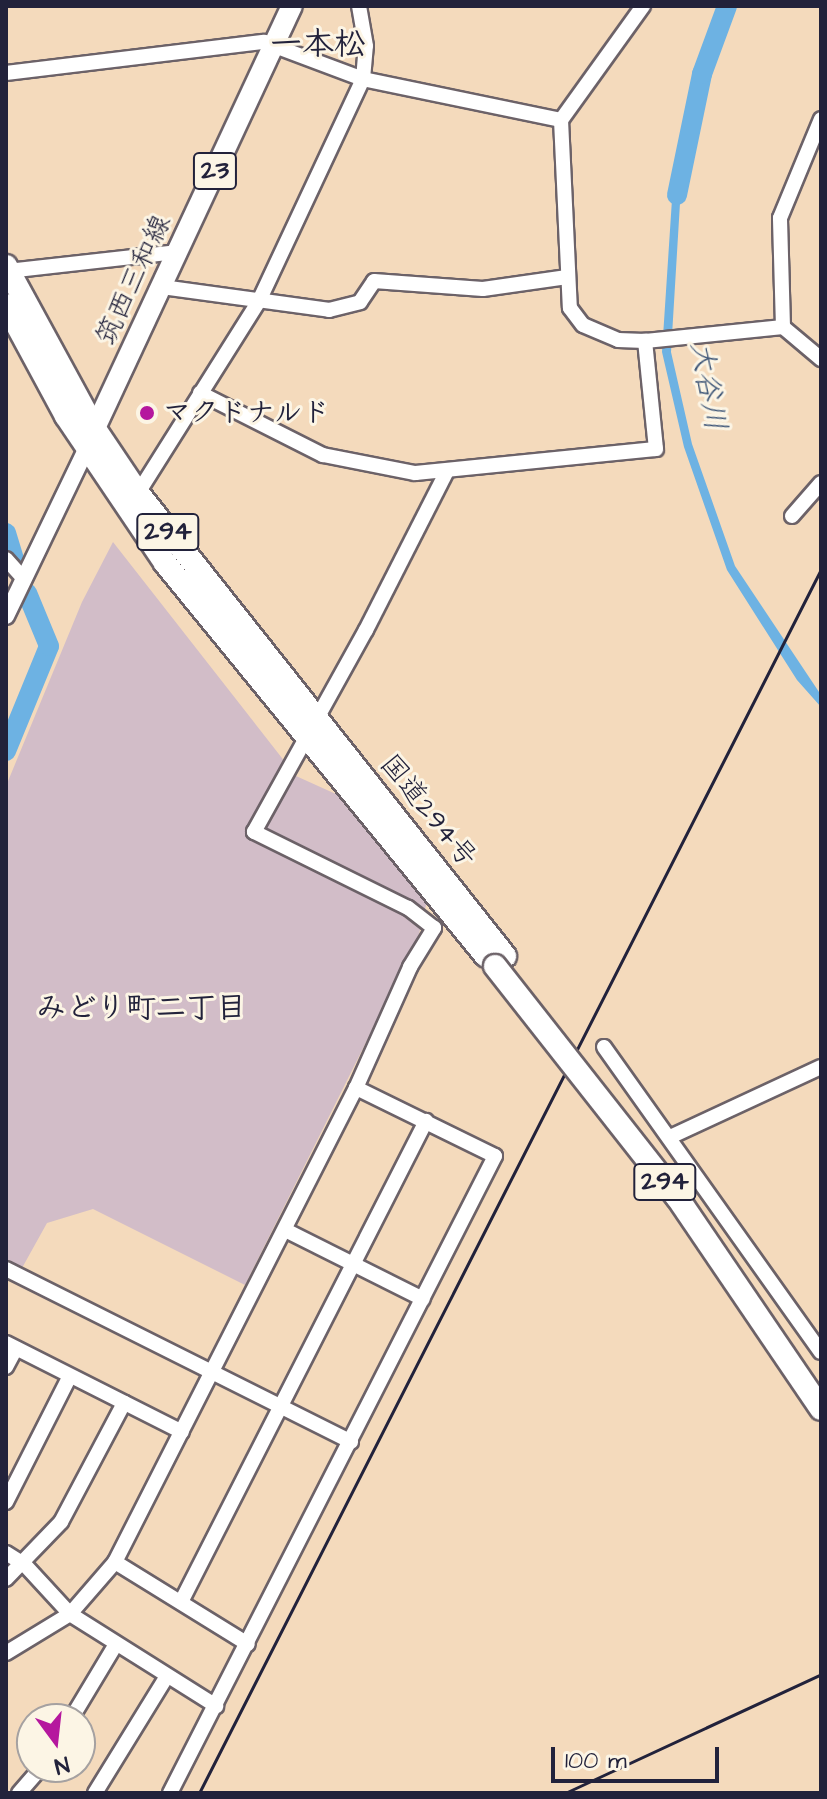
<!DOCTYPE html>
<html>
<head>
<meta charset="utf-8">
<style>
  body { margin:0 }
  #map { position:relative; width:827px; height:1799px; overflow:hidden; background:#f4dabc; font-family:"Architects Daughter","Klee One",sans-serif }
  div>[style] { position:absolute }
  .industrial>* { inset:0; background:#d2bdc8 }
  .water>* { inset:0; background:#6db2e3 }
  .river>* { height:20px; margin:-10px; padding:0 10px; transform-origin:10px; border-radius:10px; background:#6db2e3 }
  .roads { filter:drop-shadow(2px 0 #6c6268) drop-shadow(-2px 0 #6c6268) drop-shadow(0 2px #6c6268) drop-shadow(0 -2px #6c6268) }
  .minor>* { height:14px; margin:-7px; padding:0 7px; transform-origin:7px; border-radius:7px; background:#fff }
  .tertiary>* { height:16px; margin:-8px; padding:0 8px; transform-origin:8px; border-radius:8px; background:#fff }
  .primary>* { height:20px; margin:-10px; padding:0 10px; transform-origin:10px; border-radius:10px; background:#fff }
  .trunk>* { height:22px; margin:-11px; padding:0 11px; transform-origin:11px; border-radius:11px; background:#fff }
  .rail>* { height:3px; margin:-1.5px; padding:0 1.5px; transform-origin:1.5px; border-radius:1.5px; background:#22223b }
  .bridges { filter:drop-shadow(2px 0 #6c6268) drop-shadow(-2px 0 #6c6268) drop-shadow(0 2px #6c6268) drop-shadow(0 -2px #6c6268) }
  .trunk-bridge>* { height:22px; margin:-11px; padding:0 11px; transform-origin:11px; border-radius:11px; background:#fff }
  .dots>* { width:22px; height:22px; translate:-50% -50%; box-sizing:border-box; border:4px solid #fcf5e5; border-radius:50% }
  span { translate:-50% -50%; white-space:nowrap; text-align:center; line-height:1.15; -webkit-text-stroke:6px #fcf5e5; paint-order:stroke }
  .shield-label span { padding:2px 6px; background:#fcf5e5; border:2px solid; border-radius:6px; -webkit-text-stroke-width:0 }
  .shield-label { font-size:26px; color:#22223b; font-weight:700 }
  .street-label { font-size:28px; color:#22223b }
  .poi-label { font-size:28px; color:#22223b; font-weight:700 }
  .left { translate:0 -50%; text-align:left }
  .water-label { font-size:30px; color:#3c5476; font-style:italic }
  .neighbourhood-label { font-size:30px; color:#22223b; font-weight:700 }
  .quarter-label { font-size:32px; color:#22223b; font-weight:700 }
  .frame { position:absolute; inset:0; border:8px solid #22223b; pointer-events:none }
  .north { position:absolute; left:16px; top:1703px; width:80px; height:80px; box-sizing:border-box; background:#fcf5e5; border:2px solid #a5a1a1; border-radius:50%; rotate:165deg; font-size:22px; font-weight:700; line-height:32px; text-align:center; color:#22223b }
  .north::after { content:''; display:block; margin:auto; width:28px; height:36px; background:#b5179e; clip-path:polygon(50% 0,100% 100%,50% 72%,0 100%) }
  .scale { position:absolute; left:551px; top:1747px; width:168px; height:36px; box-sizing:border-box; border:4px solid #22223b; border-top:0; padding-left:10px; font-size:24px; line-height:28px; white-space:nowrap; color:#22223b; -webkit-text-stroke:6px #fcf5e5; paint-order:stroke }
</style>
</head>
<body>
<div id="map">
  <div class="industrial">
    <i style="clip-path:polygon(113px 542px,296px 776px,338px 795px,427px 901px,418px 938px,245px 1285px,93px 1209px,47px 1223px,22px 1268px,6px 1260px,6px 786px,82px 602px)"></i>
  </div>
  <div class="water">
    <i style="clip-path:polygon(674px 169px,682px 170px,671px 352px,692px 444px,735px 566px,821px 695px,821px 707px,797px 680px,727px 570px,684px 447px,662px 352px)"></i>
  </div>
  <div class="river">
    <i style="left:677px;top:195px;width:124px;rotate:-78.3deg"></i>
    <i style="left:702px;top:74px;width:72px;rotate:-69.8deg"></i>
    <i style="left:6px;top:533px;width:27px;rotate:73deg"></i>
    <i style="left:6px;top:751px;width:113px;rotate:-67.7deg"></i>
    <i style="left:49px;top:646px;width:57px;rotate:-112.5deg"></i>
  </div>
  <div class="roads">
    <div class="minor">
      <i style="left:643px;top:6px;width:140px;rotate:125.7deg"></i>
      <i style="left:561px;top:120px;width:188px;rotate:87.3deg"></i>
      <i style="left:570px;top:308px;width:21px;rotate:53deg"></i>
      <i style="left:583px;top:325px;width:38px;rotate:23deg"></i>
      <i style="left:618px;top:340px;width:27px;rotate:2deg"></i>
      <i style="left:645px;top:341px;width:139px;rotate:-5.8deg"></i>
      <i style="left:783px;top:327px;width:109px;rotate:-91.6deg"></i>
      <i style="left:780px;top:218px;width:107px;rotate:-67.5deg"></i>
      <i style="left:6px;top:73px;width:260px;rotate:-6.9deg"></i>
      <i style="left:264px;top:42px;width:106px;rotate:20.5deg"></i>
      <i style="left:363px;top:79px;width:202px;rotate:11.7deg"></i>
      <i style="left:8px;top:271px;width:171px;rotate:-6.4deg"></i>
      <i style="left:162px;top:287px;width:169px;rotate:7.8deg"></i>
      <i style="left:329px;top:310px;width:32px;rotate:-14deg"></i>
      <i style="left:360px;top:302px;width:25px;rotate:-56deg"></i>
      <i style="left:374px;top:281px;width:109px;rotate:4.2deg"></i>
      <i style="left:483px;top:289px;width:85px;rotate:-8.1deg"></i>
      <i style="left:783px;top:327px;width:50px;rotate:40.1deg"></i>
      <i style="left:200px;top:393px;width:138px;rotate:26.8deg"></i>
      <i style="left:323px;top:455px;width:94px;rotate:11.1deg"></i>
      <i style="left:415px;top:473px;width:242px;rotate:-5.7deg"></i>
      <i style="left:656px;top:449px;width:109px;rotate:-95.8deg"></i>
      <i style="left:138px;top:493px;width:227px;rotate:-57.8deg"></i>
      <i style="left:259px;top:301px;width:245px;rotate:-64.9deg"></i>
      <i style="left:363px;top:79px;width:33px;rotate:-85deg"></i>
      <i style="left:366px;top:46px;width:41px;rotate:-99.9deg"></i>
      <i style="left:792px;top:516px;width:44px;rotate:-48.7deg"></i>
      <i style="left:6px;top:559px;width:27px;rotate:48deg"></i>
      <i style="left:604px;top:1047px;width:374px;rotate:54.6deg"></i>
      <i style="left:670px;top:1137px;width:166px;rotate:-24.9deg"></i>
      <i style="left:285px;top:1230px;width:154px;rotate:26.6deg"></i>
      <i style="left:6px;top:1269px;width:386px;rotate:26.6deg"></i>
      <i style="left:6px;top:1343px;width:197px;rotate:26.8deg"></i>
      <i style="left:6px;top:1367px;width:21px;rotate:-62deg"></i>
      <i style="left:6px;top:1502px;width:141px;rotate:-63.1deg"></i>
      <i style="left:6px;top:1553px;width:22px;rotate:32deg"></i>
      <i style="left:25px;top:1565px;width:67px;rotate:47.4deg"></i>
      <i style="left:70px;top:1614px;width:173px;rotate:32.2deg"></i>
      <i style="left:115px;top:1562px;width:156px;rotate:31.7deg"></i>
      <i style="left:6px;top:1579px;width:79px;rotate:-46deg"></i>
      <i style="left:61px;top:1522px;width:135px;rotate:-62.1deg"></i>
      <i style="left:181px;top:1602px;width:540px;rotate:-63.01deg"></i>
      <i style="left:6px;top:1653px;width:75px;rotate:-31.4deg"></i>
      <i style="left:70px;top:1614px;width:69px;rotate:-49.1deg"></i>
      <i style="left:115px;top:1562px;width:532px;rotate:-63.05deg"></i>
      <i style="left:356px;top:1088px;width:133px;rotate:-65.9deg"></i>
      <i style="left:410px;top:967px;width:46px;rotate:-58.4deg"></i>
      <i style="left:434px;top:928px;width:33px;rotate:-142deg"></i>
      <i style="left:408px;top:908px;width:172px;rotate:-153.7deg"></i>
      <i style="left:254px;top:832px;width:231px;rotate:-61deg"></i>
      <i style="left:366px;top:630px;width:178px;rotate:-63deg"></i>
      <i style="left:71px;top:1719px;width:87px;rotate:-59deg"></i>
      <i style="left:19px;top:1793px;width:35px;rotate:-49deg"></i>
      <i style="left:95px;top:1793px;width:137px;rotate:-58.4deg"></i>
      <i style="left:170px;top:1793px;width:715px;rotate:-62.97deg"></i>
      <i style="left:495px;top:1156px;width:155px;rotate:-153.9deg"></i>
    </div>
    <div class="tertiary">
      <i style="left:6px;top:616px;width:187px;rotate:-64.3deg"></i>
    </div>
    <div class="primary">
      <i style="left:89px;top:441px;width:480px;rotate:-65deg"></i>
    </div>
    <div class="trunk">
      <i style="left:6px;top:266px;width:186px;rotate:61.4deg"></i>
      <i style="left:95px;top:429px;width:77px;rotate:56.1deg"></i>
      <i style="left:138px;top:493px;width:591px;rotate:51.6deg"></i>
      <i style="left:6px;top:305px;width:126px;rotate:61.6deg"></i>
      <i style="left:66px;top:416px;width:177px;rotate:56deg"></i>
      <i style="left:165px;top:563px;width:507px;rotate:50.76deg"></i>
    </div>
  </div>
  <div class="rail">
    <i style="left:199px;top:1793px;width:1373px;rotate:-63.06deg"></i>
    <i style="left:565px;top:1793px;width:282px;rotate:-24.9deg"></i>
  </div>
  <div class="bridges">
    <div class="trunk-bridge">
      <i style="left:495px;top:966px;width:294px;rotate:51.8deg"></i>
      <i style="left:677px;top:1197px;width:256px;rotate:55.8deg"></i>
    </div>
  </div>
  <div class="dots">
    <i style="left:147px;top:413px;background:#b5179e"></i>
  </div>
  <div class="shield-label">
    <span style="left:215px;top:171px">23</span>
    <span style="left:168px;top:532px">294</span>
    <span style="left:665px;top:1182px">294</span>
  </div>
  <div class="street-label">
    <span style="left:134px;top:280px;rotate:-65deg">筑西三和線</span>
    <span style="left:428px;top:811px;rotate:51deg">国道294号</span>
  </div>
  <div class="poi-label">
    <span class="left" style="left:163px;top:413px">マクドナルド</span>
  </div>
  <div class="water-label">
    <span style="left:708px;top:386px;rotate:80deg">大谷川</span>
  </div>
  <div class="neighbourhood-label">
    <span style="left:141px;top:1008px">みどり町二丁目</span>
  </div>
  <div class="quarter-label">
    <span style="left:318px;top:45px">一本松</span>
  </div>
  <div class="frame"></div>
  <div class="north">N</div>
  <div class="scale">100 m</div>
</div>
</body>
</html>
